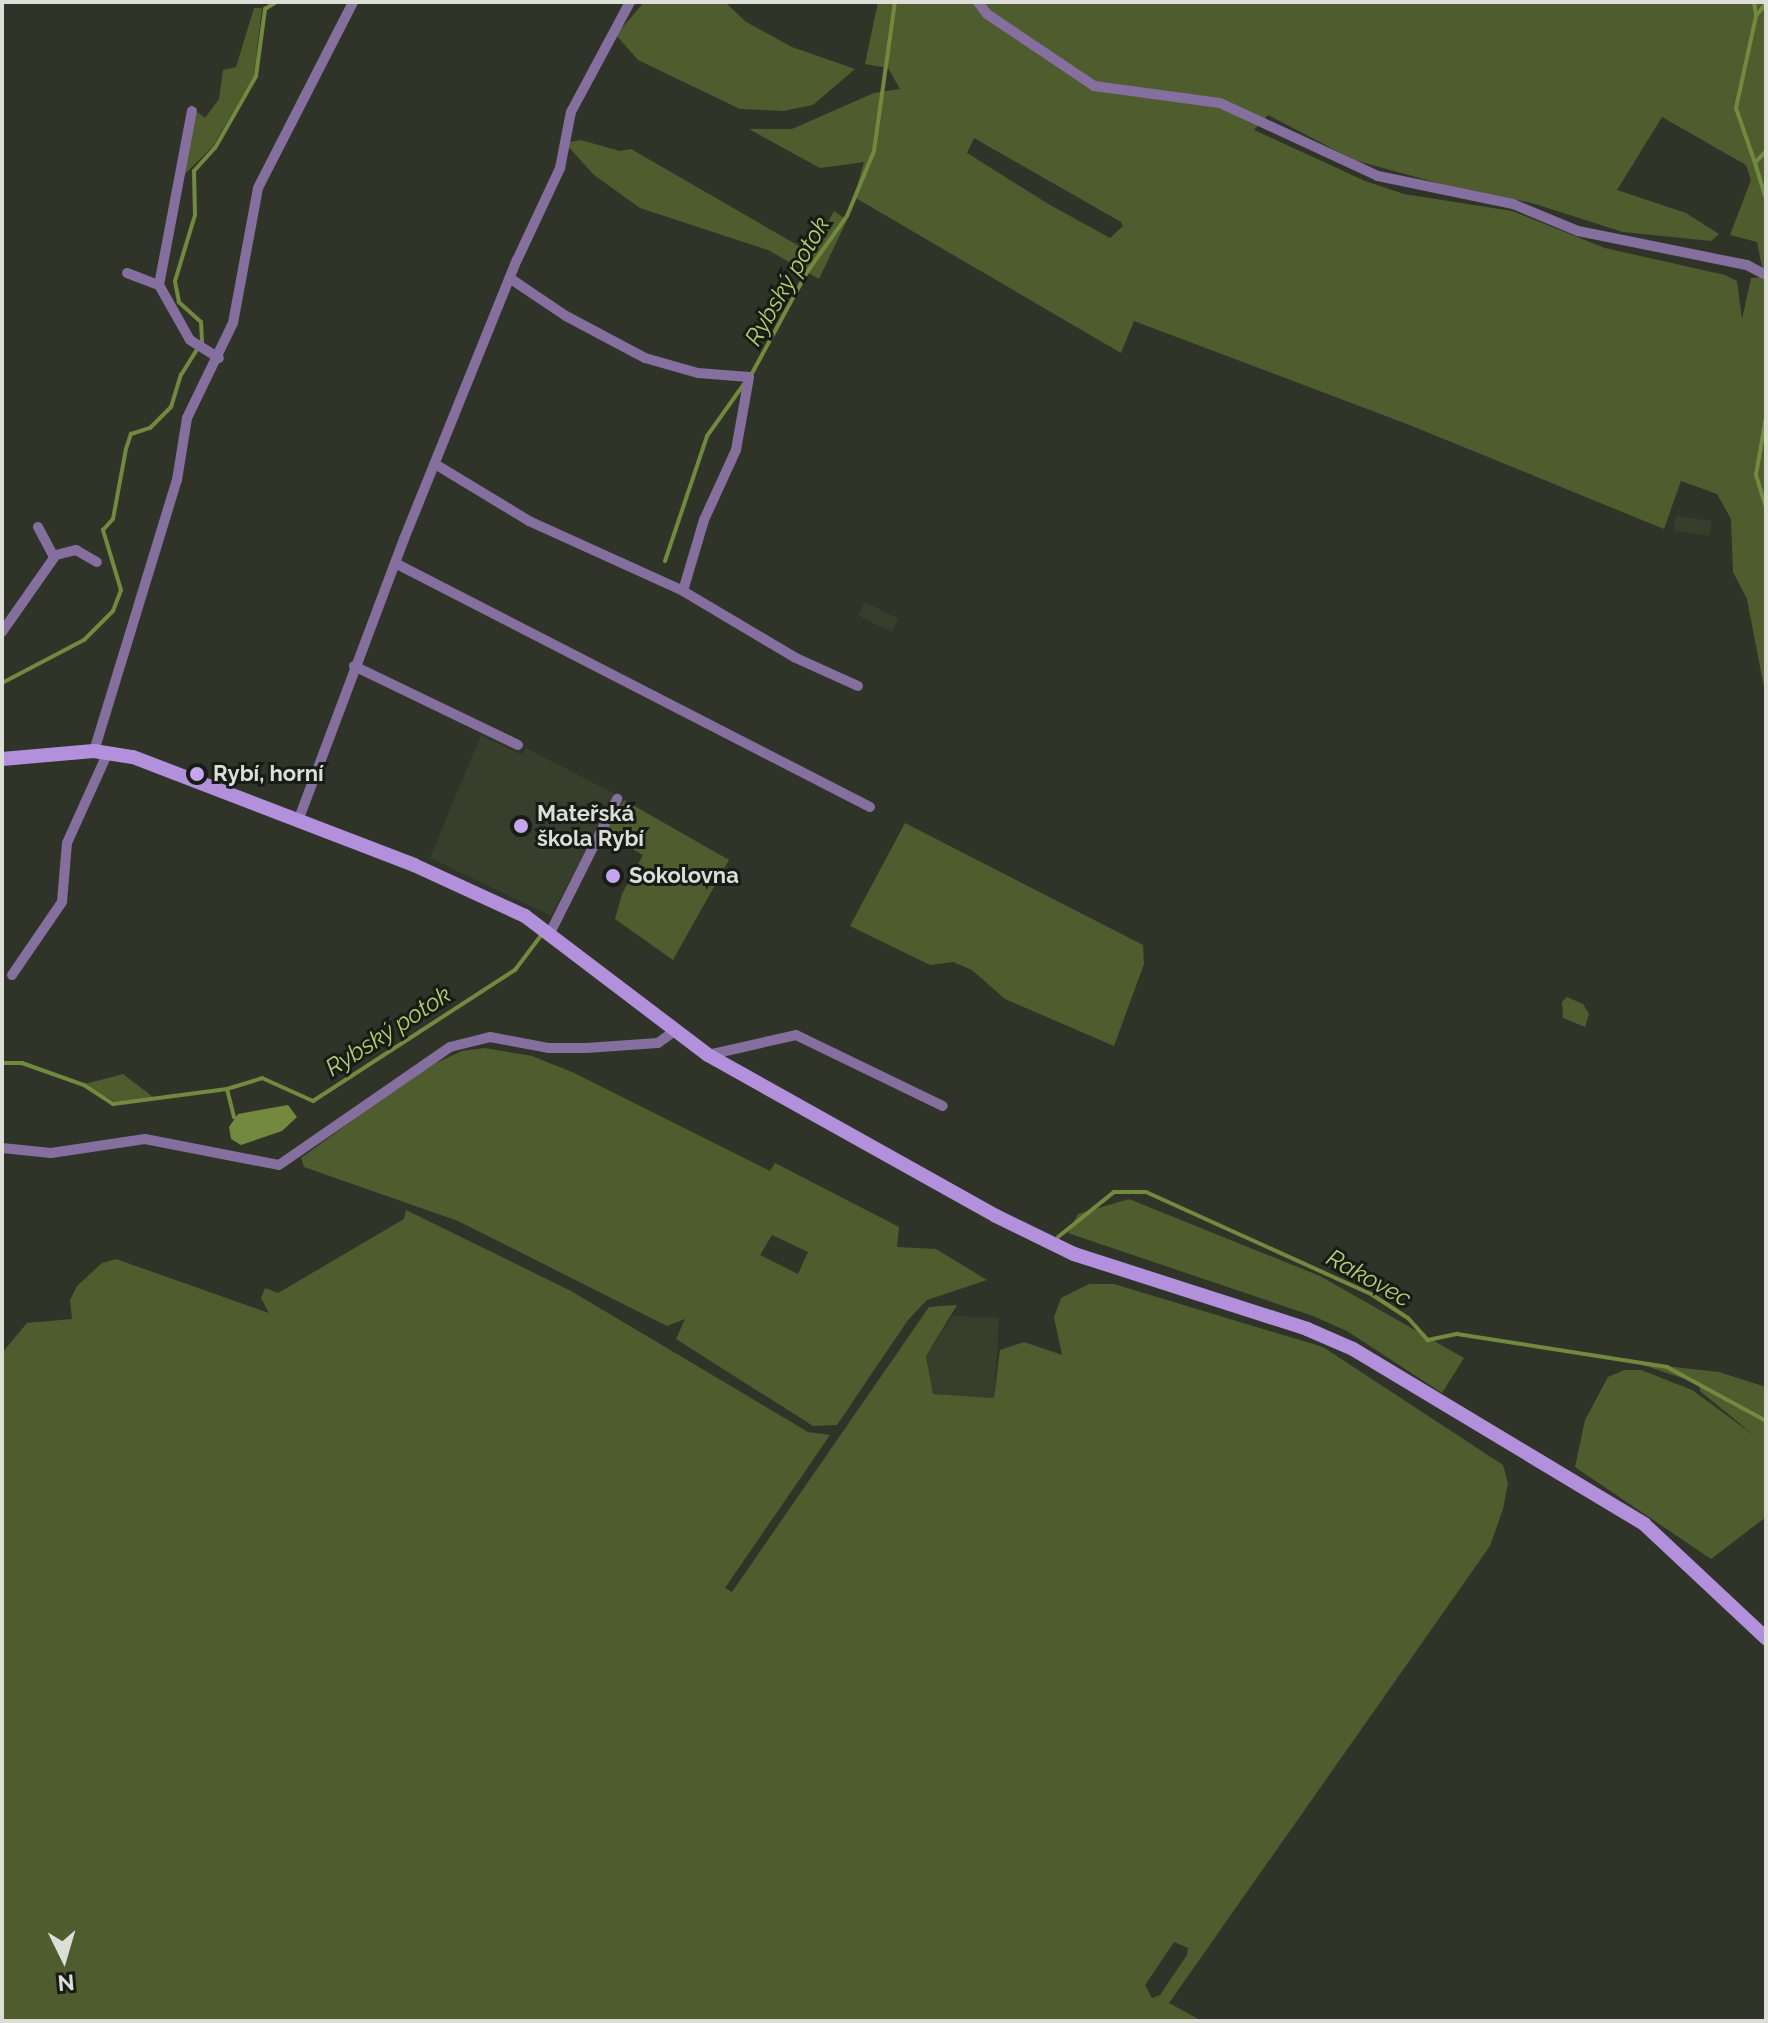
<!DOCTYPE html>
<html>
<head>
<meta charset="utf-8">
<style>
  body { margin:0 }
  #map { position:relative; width:1768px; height:2023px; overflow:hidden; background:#303428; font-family:Raleway,sans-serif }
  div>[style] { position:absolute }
  .built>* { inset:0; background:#383e2c; transform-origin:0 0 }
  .green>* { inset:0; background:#4e5c2e }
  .water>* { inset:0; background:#73893d }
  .stream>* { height:4px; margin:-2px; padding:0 2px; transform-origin:2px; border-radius:2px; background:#73893d }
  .minor>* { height:10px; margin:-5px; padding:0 5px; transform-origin:5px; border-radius:5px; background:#846f9e }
  .secondary>* { height:14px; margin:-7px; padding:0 7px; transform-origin:7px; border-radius:7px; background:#b290db }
  .dots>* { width:22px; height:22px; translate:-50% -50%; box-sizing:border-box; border:4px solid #191b16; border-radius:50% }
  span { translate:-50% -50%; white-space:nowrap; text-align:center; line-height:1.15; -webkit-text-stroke:6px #191b16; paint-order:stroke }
  .poi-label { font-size:22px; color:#dcded7; font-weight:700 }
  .left { translate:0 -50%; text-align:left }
  .water-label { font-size:24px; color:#b3d16a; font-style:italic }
  .frame { position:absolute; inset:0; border:4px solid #dcded7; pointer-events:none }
  .north { position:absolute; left:24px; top:1919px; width:80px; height:80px; -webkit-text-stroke:6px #191b16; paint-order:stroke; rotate:175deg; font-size:22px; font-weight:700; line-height:32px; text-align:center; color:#dcded7 }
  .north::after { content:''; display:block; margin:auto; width:28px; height:36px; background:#dcded7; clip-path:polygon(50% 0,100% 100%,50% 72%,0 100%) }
</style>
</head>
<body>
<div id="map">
  <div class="built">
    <i style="left:1676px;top:516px;width:36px;height:15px;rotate:8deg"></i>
    <i style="left:865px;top:602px;width:38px;height:15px;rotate:27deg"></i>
    <i style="clip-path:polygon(481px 735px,522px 755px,526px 748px,615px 794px,551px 916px,430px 858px)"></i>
    <i style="clip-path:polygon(953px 1316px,999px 1318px,994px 1398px,933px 1394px,926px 1356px)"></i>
  </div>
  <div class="green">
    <i style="clip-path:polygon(644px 2px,725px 2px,746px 22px,792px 47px,855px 69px,813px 105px,783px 111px,740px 109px,638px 60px,616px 35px)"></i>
    <i style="clip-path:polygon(evenodd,878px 2px,1766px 2px,1766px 698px,1747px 599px,1733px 572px,1731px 519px,1717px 494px,1681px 481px,1664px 529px,1407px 424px,1134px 321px,1121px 353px,854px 197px,864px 162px,820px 168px,749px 129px,792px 129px,874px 93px,900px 89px,888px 68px,865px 64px,878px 2px,1268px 115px,1354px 160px,1445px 185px,1532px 203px,1623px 232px,1711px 241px,1719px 234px,1686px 213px,1617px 190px,1662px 117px,1746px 165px,1751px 180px,1730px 235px,1757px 242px,1764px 277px,1751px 278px,1742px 319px,1737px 281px,1725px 275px,1605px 248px,1512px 211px,1404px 194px,1365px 181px,1254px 130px,1268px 115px,878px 2px,974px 138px,1121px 222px,1123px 226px,1110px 238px,1050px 205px,967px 153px,974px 138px)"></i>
    <i style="clip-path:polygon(254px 8px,262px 8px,254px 76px,213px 146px,180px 179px,190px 129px,197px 112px,205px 118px,219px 99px,223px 70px,236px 67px)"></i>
    <i style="clip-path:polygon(581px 140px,620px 151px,631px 149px,811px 253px,834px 211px,847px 220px,819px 279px,768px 250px,640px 208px,594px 175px,565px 143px)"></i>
    <i style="clip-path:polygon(624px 800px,729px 860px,673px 960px,615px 919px,622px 894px,643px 855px,604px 832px)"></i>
    <i style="clip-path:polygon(905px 823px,1143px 945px,1144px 964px,1114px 1046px,1005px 999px,972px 970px,953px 962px,930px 965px,850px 926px)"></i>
    <i style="clip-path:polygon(1567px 997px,1583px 1004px,1589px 1014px,1585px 1027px,1563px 1018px,1562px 1002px)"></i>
    <i style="clip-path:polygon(evenodd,485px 1048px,532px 1056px,572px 1072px,770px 1171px,775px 1163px,899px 1227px,897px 1247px,936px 1249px,987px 1280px,927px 1300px,908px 1320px,837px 1425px,813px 1426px,676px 1339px,685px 1319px,667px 1326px,458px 1221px,304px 1167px,301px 1158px,423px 1069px,462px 1051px,485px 1048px,772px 1235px,808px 1252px,798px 1274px,760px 1255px,772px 1235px)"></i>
    <i style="clip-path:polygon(123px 1074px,153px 1097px,115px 1102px,85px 1084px)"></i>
    <i style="clip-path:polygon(1129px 1199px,1320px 1276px,1464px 1358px,1442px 1393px,1347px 1331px,1313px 1316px,1068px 1233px,1078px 1214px)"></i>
    <i style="clip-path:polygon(evenodd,406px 1210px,571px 1291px,808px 1432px,830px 1435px,725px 1588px,732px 1592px,929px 1307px,957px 1305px,926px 1356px,933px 1394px,994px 1398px,1000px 1350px,1024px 1342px,1062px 1355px,1054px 1317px,1061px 1298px,1089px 1284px,1114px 1284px,1323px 1347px,1503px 1465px,1508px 1483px,1503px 1509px,1490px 1546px,1169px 2003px,1202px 2021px,2px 2021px,2px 1353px,27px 1323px,72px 1319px,70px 1300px,77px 1286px,102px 1263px,116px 1259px,269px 1313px,261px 1298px,265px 1288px,278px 1293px,404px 1219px,406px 1210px,1174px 1942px,1188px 1948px,1187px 1955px,1160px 1995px,1152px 1998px,1145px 1985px,1174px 1942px)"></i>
    <i style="clip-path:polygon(1637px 1363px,1719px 1372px,1766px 1387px,1766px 1517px,1711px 1559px,1575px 1467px,1585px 1420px,1608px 1377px,1624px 1370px,1641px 1370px,1692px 1390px,1755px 1436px,1700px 1391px,1700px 1384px)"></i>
  </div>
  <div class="water">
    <i style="clip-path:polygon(288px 1105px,297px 1117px,282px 1131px,241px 1145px,231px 1139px,229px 1127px,238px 1114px)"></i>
  </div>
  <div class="stream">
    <i style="left:1754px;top:2px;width:13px;rotate:81deg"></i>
    <i style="left:1766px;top:151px;width:16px;rotate:133deg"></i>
    <i style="left:1755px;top:163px;width:37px;rotate:73deg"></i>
    <i style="left:1755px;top:163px;width:58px;rotate:-109.1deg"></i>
    <i style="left:1736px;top:108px;width:94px;rotate:-77.7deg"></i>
    <i style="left:1756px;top:16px;width:16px;rotate:-52deg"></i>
    <i style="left:750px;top:377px;width:119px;rotate:-61.5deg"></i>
    <i style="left:807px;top:272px;width:69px;rotate:-54.5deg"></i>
    <i style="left:847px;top:216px;width:70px;rotate:-67.4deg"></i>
    <i style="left:874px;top:151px;width:150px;rotate:-82deg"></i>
    <i style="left:1766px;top:417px;width:59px;rotate:99.8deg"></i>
    <i style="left:1756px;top:475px;width:34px;rotate:73deg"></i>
    <i style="left:665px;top:561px;width:132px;rotate:-71.4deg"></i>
    <i style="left:707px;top:436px;width:64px;rotate:-54.6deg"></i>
    <i style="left:2px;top:683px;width:93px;rotate:-27.7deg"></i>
    <i style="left:84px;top:640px;width:41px;rotate:-45deg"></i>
    <i style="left:113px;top:611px;width:22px;rotate:-69deg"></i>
    <i style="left:121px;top:590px;width:63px;rotate:-106.7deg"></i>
    <i style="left:103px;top:530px;width:15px;rotate:-48deg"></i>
    <i style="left:113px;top:519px;width:71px;rotate:-79.5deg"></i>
    <i style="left:126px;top:449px;width:16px;rotate:-72deg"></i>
    <i style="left:131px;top:434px;width:20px;rotate:-18deg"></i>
    <i style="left:150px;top:428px;width:30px;rotate:-45deg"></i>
    <i style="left:171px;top:407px;width:34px;rotate:-73deg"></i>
    <i style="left:181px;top:375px;width:40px;rotate:-58deg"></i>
    <i style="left:202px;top:341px;width:19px;rotate:-93deg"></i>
    <i style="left:201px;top:322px;width:30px;rotate:-138deg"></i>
    <i style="left:179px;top:302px;width:21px;rotate:-101deg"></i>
    <i style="left:175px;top:281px;width:69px;rotate:-73.1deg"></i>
    <i style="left:195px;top:215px;width:44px;rotate:-91.3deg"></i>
    <i style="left:194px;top:171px;width:31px;rotate:-48deg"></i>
    <i style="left:215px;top:148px;width:83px;rotate:-60.3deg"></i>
    <i style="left:256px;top:76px;width:68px;rotate:-82.3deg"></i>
    <i style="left:265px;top:9px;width:13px;rotate:-32deg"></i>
    <i style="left:2px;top:1063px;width:20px"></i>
    <i style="left:22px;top:1063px;width:66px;rotate:19.5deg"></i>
    <i style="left:84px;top:1085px;width:35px;rotate:33deg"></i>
    <i style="left:113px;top:1104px;width:115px;rotate:-7.5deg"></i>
    <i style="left:227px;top:1089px;width:37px;rotate:-17deg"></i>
    <i style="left:262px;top:1078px;width:56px;rotate:24.3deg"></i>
    <i style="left:313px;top:1101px;width:241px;rotate:-33deg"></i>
    <i style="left:515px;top:970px;width:46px;rotate:-52.9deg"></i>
    <i style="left:227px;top:1089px;width:29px;rotate:76deg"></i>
    <i style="left:1058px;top:1237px;width:72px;rotate:-38.8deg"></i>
    <i style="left:1114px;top:1192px;width:32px"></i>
    <i style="left:1146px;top:1192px;width:247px;rotate:24.4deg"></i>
    <i style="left:1371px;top:1294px;width:44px;rotate:33deg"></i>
    <i style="left:1408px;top:1318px;width:30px;rotate:48deg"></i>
    <i style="left:1428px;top:1340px;width:30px;rotate:-12deg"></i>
    <i style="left:1457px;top:1334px;width:213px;rotate:8.9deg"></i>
    <i style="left:1667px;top:1367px;width:113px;rotate:28.6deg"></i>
  </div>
  <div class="minor">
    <i style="left:978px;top:2px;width:15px;rotate:53deg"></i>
    <i style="left:987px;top:14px;width:129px;rotate:33.9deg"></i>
    <i style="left:1094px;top:86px;width:127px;rotate:7.7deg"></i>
    <i style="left:1220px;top:103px;width:174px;rotate:24.8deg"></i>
    <i style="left:1378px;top:176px;width:138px;rotate:11.7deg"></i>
    <i style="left:1513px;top:204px;width:70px;rotate:22.6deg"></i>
    <i style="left:1578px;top:231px;width:172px;rotate:11.4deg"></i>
    <i style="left:1747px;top:265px;width:21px;rotate:28deg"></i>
    <i style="left:127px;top:273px;width:34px;rotate:21deg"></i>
    <i style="left:159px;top:285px;width:63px;rotate:60.6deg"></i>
    <i style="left:190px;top:340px;width:34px;rotate:32deg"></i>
    <i style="left:511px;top:279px;width:66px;rotate:33.9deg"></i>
    <i style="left:566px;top:316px;width:89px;rotate:28deg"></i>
    <i style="left:645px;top:358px;width:55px;rotate:15.8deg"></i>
    <i style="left:698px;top:373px;width:51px;rotate:4.5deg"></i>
    <i style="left:749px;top:377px;width:74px;rotate:100.1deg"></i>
    <i style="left:736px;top:450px;width:77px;rotate:114.6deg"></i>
    <i style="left:704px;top:520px;width:74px;rotate:106.5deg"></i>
    <i style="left:159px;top:285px;width:177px;rotate:-79.3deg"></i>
    <i style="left:435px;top:464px;width:110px;rotate:31.2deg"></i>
    <i style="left:529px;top:521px;width:169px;rotate:24.4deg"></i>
    <i style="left:683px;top:591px;width:131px;rotate:30.7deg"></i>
    <i style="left:796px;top:658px;width:68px;rotate:24.3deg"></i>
    <i style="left:38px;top:527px;width:34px;rotate:62deg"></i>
    <i style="left:395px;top:563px;width:534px;rotate:27.19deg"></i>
    <i style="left:2px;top:632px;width:94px;rotate:-55deg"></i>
    <i style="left:56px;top:555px;width:21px;rotate:-14deg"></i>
    <i style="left:76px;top:550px;width:24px;rotate:30deg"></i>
    <i style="left:354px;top:666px;width:182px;rotate:25.7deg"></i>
    <i style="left:94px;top:751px;width:283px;rotate:-73deg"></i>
    <i style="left:177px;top:480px;width:63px;rotate:-80.8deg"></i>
    <i style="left:187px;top:418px;width:106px;rotate:-64.2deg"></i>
    <i style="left:233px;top:323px;width:137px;rotate:-79.5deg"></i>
    <i style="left:258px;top:188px;width:209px;rotate:-62.9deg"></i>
    <i style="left:298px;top:821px;width:301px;rotate:-69.4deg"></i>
    <i style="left:404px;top:539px;width:301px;rotate:-68deg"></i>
    <i style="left:517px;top:260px;width:102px;rotate:-64.9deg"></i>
    <i style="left:560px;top:168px;width:57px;rotate:-78.9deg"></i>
    <i style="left:571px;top:112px;width:125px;rotate:-61.8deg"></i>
    <i style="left:551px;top:931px;width:148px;rotate:-63.4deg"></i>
    <i style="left:12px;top:975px;width:88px;rotate:-55.6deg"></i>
    <i style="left:62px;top:902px;width:59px;rotate:-85.2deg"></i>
    <i style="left:67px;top:843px;width:100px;rotate:-65.7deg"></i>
    <i style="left:708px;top:1055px;width:90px;rotate:-12.8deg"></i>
    <i style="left:796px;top:1035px;width:163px;rotate:25.8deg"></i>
    <i style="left:2px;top:1148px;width:49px;rotate:5.8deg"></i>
    <i style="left:51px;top:1153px;width:95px;rotate:-8.5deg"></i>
    <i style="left:145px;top:1139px;width:136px;rotate:11deg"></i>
    <i style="left:279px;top:1165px;width:208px;rotate:-34.6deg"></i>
    <i style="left:450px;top:1047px;width:41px;rotate:-14deg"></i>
    <i style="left:490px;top:1037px;width:59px;rotate:10.7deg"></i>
    <i style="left:548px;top:1048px;width:38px"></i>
    <i style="left:586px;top:1048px;width:72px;rotate:-4deg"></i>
    <i style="left:658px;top:1043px;width:19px;rotate:-36deg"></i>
  </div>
  <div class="secondary">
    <i style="left:2px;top:759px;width:92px;rotate:-5deg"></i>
    <i style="left:94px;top:751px;width:39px;rotate:9deg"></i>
    <i style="left:133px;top:757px;width:301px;rotate:21deg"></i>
    <i style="left:414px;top:865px;width:122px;rotate:24.7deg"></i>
    <i style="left:525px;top:916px;width:230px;rotate:37.2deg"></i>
    <i style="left:708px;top:1055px;width:330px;rotate:29.2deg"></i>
    <i style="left:996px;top:1216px;width:87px;rotate:26deg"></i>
    <i style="left:1074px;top:1254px;width:245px;rotate:17.8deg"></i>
    <i style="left:1307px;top:1329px;width:50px;rotate:23.5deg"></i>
    <i style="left:1353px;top:1349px;width:340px;rotate:31deg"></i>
    <i style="left:1644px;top:1524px;width:167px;rotate:43.1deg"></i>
  </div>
  <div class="dots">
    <i style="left:197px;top:774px;background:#c7a6f0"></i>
    <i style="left:521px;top:826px;background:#c7a6f0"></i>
    <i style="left:613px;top:876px;background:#c7a6f0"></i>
  </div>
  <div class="poi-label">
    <span class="left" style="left:213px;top:774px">Rybí, horní</span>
    <span class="left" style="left:537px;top:826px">Mateřská<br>škola Rybí</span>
    <span class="left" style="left:629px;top:876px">Sokolovna</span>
  </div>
  <div class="water-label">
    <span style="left:787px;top:281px;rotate:-60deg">Rybský potok</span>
    <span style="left:388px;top:1031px;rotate:-33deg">Rybský potok</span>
    <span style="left:1369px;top:1278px;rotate:29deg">Rakovec</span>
  </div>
  <div class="frame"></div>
  <div class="north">N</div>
</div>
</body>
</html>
